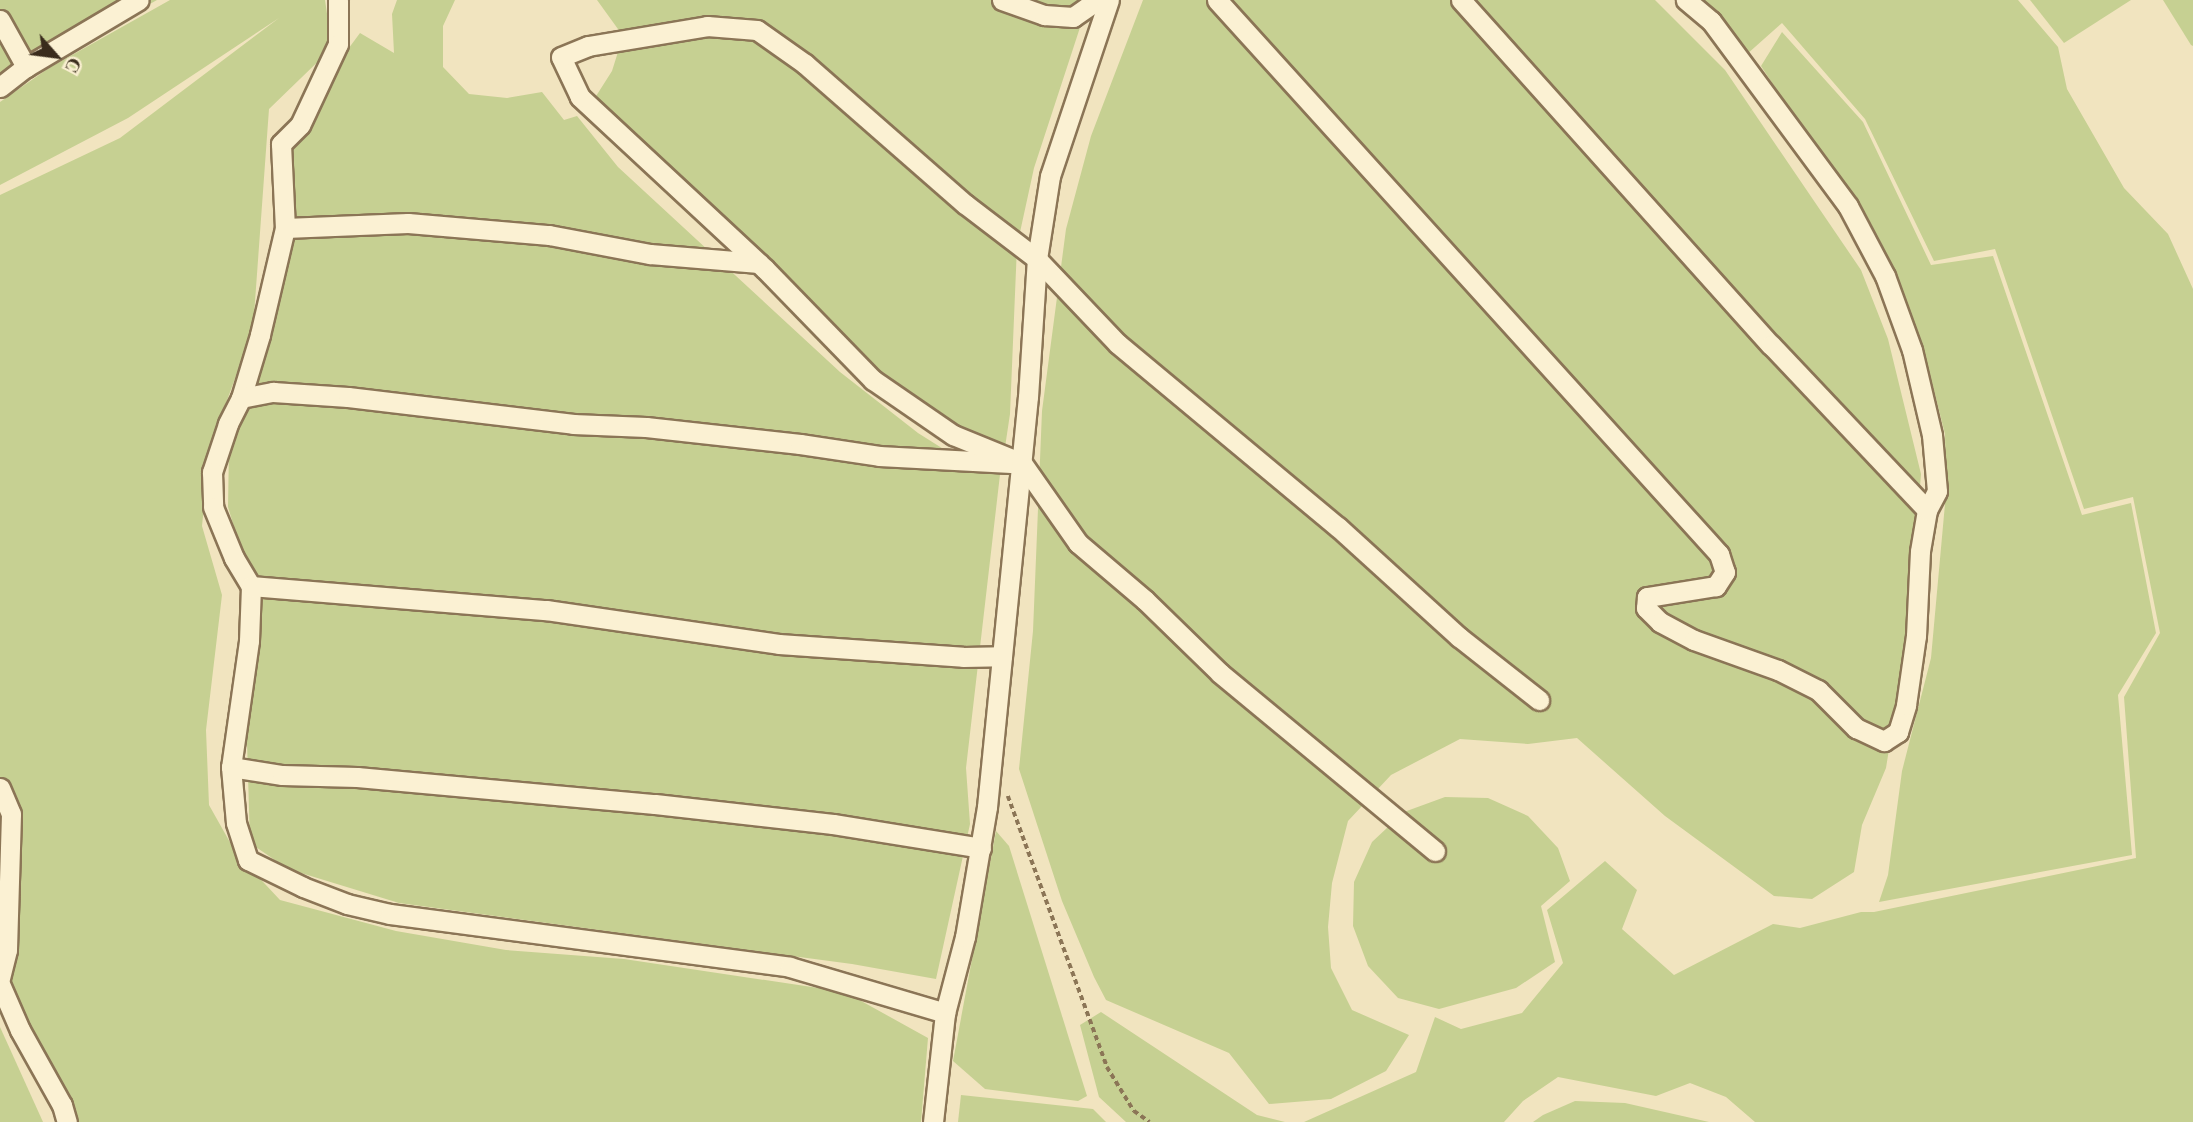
<!DOCTYPE html>
<html>
<head>
<meta charset="utf-8">
<style>
  body { margin:0 }
  #map { position:relative; width:2193px; height:1122px; overflow:hidden; background:#f1e4bf; font-family:"Playfair Display",serif }
  div>[style] { position:absolute }
  .green>* { inset:0; background:#c6d092 }
  .path>* { height:3.5px; margin-top:-1.75px; transform-origin:0; background:repeating-linear-gradient(90deg,#8b7556 0 5px,transparent 0 8.5px) }
  .roads { filter:drop-shadow(2px 0 #8b7556) drop-shadow(-2px 0 #8b7556) drop-shadow(0 2px #8b7556) drop-shadow(0 -2px #8b7556) }
  .minor>* { height:19px; margin:-9.5px; padding:0 9.5px; transform-origin:9.5px; border-radius:9.5px; background:#fbf1d3 }
  span { translate:-50% -50%; white-space:nowrap; text-align:center; line-height:1.15; -webkit-text-stroke:7px #f8eecf; paint-order:stroke }
  .north { position:absolute; left:21px; top:21px; width:70px; height:70px; -webkit-text-stroke:5px #f8eecf; paint-order:stroke; rotate:118deg; font-size:19px; font-weight:700; line-height:28px; text-align:center; color:#3a2c1c }
  .north::after { content:''; display:block; margin:auto; width:24px; height:32px; background:#3a2c1c; clip-path:polygon(50% 0,100% 100%,50% 72%,0 100%) }
</style>
</head>
<body>
<div id="map">
  <div class="green">
    <i style="clip-path:polygon(0 0,157px 0,0 88px)"></i>
    <i style="clip-path:polygon(170px 0,325px 0,332px 48px,269px 109px,253px 329px,210px 447px,202px 526px,222px 595px,206px 730px,209px 805px,236px 853px,280px 900px,396px 931px,506px 950px,624px 959px,845px 992px,928px 1038px,921px 1122px,78px 1122px,8px 1005px,18px 820px,0 787px,0 195px,120px 138px,279px 18px,128px 118px,0 185px,0 102px,49px 68px)"></i>
    <i style="clip-path:polygon(397px 0,455px 0,443px 26px,443px 67px,469px 94px,507px 98px,542px 92px,564px 120px,577px 116px,618px 167px,840px 372px,918px 433px,964px 462px,1001px 466px,966px 768px,970px 824px,936px 979px,852px 964px,399px 903px,288px 869px,250px 843px,244px 641px,247px 570px,228px 507px,229px 448px,271px 330px,295px 216px,291px 126px,360px 33px,394px 53px,392px 14px)"></i>
    <i style="clip-path:polygon(597px 0,1089px 0,1034px 168px,1017px 246px,1010px 414px,1004px 454px,972px 457px,928px 428px,591px 104px,612px 71px,623px 36px)"></i>
    <i style="clip-path:polygon(1143px 0,1655px 0,1725px 70px,1861px 270px,1888px 339px,1921px 474px,1909px 625px,1886px 768px,1862px 825px,1854px 872px,1812px 899px,1774px 896px,1665px 816px,1577px 738px,1528px 744px,1460px 739px,1391px 775px,1348px 821px,1332px 883px,1328px 927px,1331px 968px,1352px 1010px,1409px 1035px,1386px 1071px,1331px 1099px,1269px 1104px,1229px 1053px,1106px 1000px,1094px 977px,1062px 901px,1019px 769px,1033px 631px,1042px 411px,1066px 229px,1091px 136px)"></i>
    <i style="clip-path:polygon(1681px 0,2018px 0,2058px 47px,2067px 89px,2124px 188px,2168px 234px,2193px 289px,2193px 1122px,1755px 1122px,1726px 1097px,1690px 1083px,1656px 1096px,1558px 1077px,1523px 1101px,1504px 1122px,1304px 1122px,1416px 1072px,1435px 1017px,1461px 1029px,1522px 1013px,1563px 963px,1547px 910px,1605px 861px,1637px 890px,1622px 929px,1674px 975px,1773px 924px,1800px 928px,1861px 912px,1874px 912px,2136px 858px,2124px 697px,2160px 633px,2133px 497px,2084px 509px,1995px 249px,1934px 261px,1865px 119px,1782px 23px,1737px 63px)"></i>
    <i style="clip-path:polygon(2030px 0,2131px 0,2064px 43px)"></i>
    <i style="clip-path:polygon(2163px 0,2193px 0,2193px 46px,2191px 45px)"></i>
    <i style="clip-path:polygon(1782px 32px,1863px 122px,1931px 265px,1993px 256px,2082px 515px,2131px 503px,2156px 633px,2118px 695px,2132px 855px,1879px 902px,1888px 875px,1902px 771px,1931px 658px,1946px 493px,1945px 434px,1923px 347px,1888px 260px,1761px 66px)"></i>
    <i style="clip-path:polygon(1445px 797px,1488px 798px,1528px 816px,1558px 848px,1570px 881px,1541px 906px,1555px 962px,1516px 988px,1439px 1009px,1398px 998px,1368px 966px,1353px 926px,1354px 882px,1372px 842px,1404px 812px)"></i>
    <i style="clip-path:polygon(996px 831px,1009px 846px,1087px 1096px,1078px 1101px,985px 1089px,953px 1061px)"></i>
    <i style="clip-path:polygon(1101px 1012px,1257px 1115px,1285px 1122px,1126px 1122px,1099px 1097px,1080px 1025px)"></i>
    <i style="clip-path:polygon(0 1027px,43px 1122px,0 1122px)"></i>
    <i style="clip-path:polygon(961px 1095px,1093px 1109px,1106px 1122px,958px 1122px)"></i>
    <i style="clip-path:polygon(1575px 1101px,1625px 1103px,1709px 1122px,1533px 1122px,1543px 1115px)"></i>
  </div>
  <div class="path">
    <i style="left:1008px;top:796px;width:289px;rotate:69.9deg"></i>
    <i style="left:1107px;top:1067px;width:52px;rotate:58.5deg"></i>
    <i style="left:1134px;top:1111px;width:19px;rotate:35deg"></i>
  </div>
  <div class="roads">
    <div class="minor">
      <i style="left:338px;top:0;width:44px;rotate:90deg"></i>
      <i style="left:338px;top:44px;width:89px;rotate:115.1deg"></i>
      <i style="left:300px;top:125px;width:27px;rotate:135deg"></i>
      <i style="left:281px;top:144px;width:84px;rotate:87.3deg"></i>
      <i style="left:285px;top:228px;width:110px;rotate:103.2deg"></i>
      <i style="left:260px;top:335px;width:66px;rotate:106.8deg"></i>
      <i style="left:241px;top:398px;width:29px;rotate:117deg"></i>
      <i style="left:228px;top:424px;width:51px;rotate:108.4deg"></i>
      <i style="left:212px;top:472px;width:35px;rotate:88deg"></i>
      <i style="left:213px;top:507px;width:55px;rotate:67.6deg"></i>
      <i style="left:234px;top:558px;width:33px;rotate:59deg"></i>
      <i style="left:251px;top:586px;width:55px;rotate:92.1deg"></i>
      <i style="left:249px;top:641px;width:127px;rotate:98.1deg"></i>
      <i style="left:231px;top:767px;width:56px;rotate:84.9deg"></i>
      <i style="left:236px;top:823px;width:39px;rotate:72deg"></i>
      <i style="left:248px;top:860px;width:61px;rotate:26.1deg"></i>
      <i style="left:303px;top:887px;width:47px;rotate:21.1deg"></i>
      <i style="left:347px;top:904px;width:44px;rotate:13.1deg"></i>
      <i style="left:390px;top:914px;width:403px;rotate:7.5deg"></i>
      <i style="left:790px;top:967px;width:162px;rotate:16.5deg"></i>
      <i style="left:1002px;top:0;width:45px;rotate:19.7deg"></i>
      <i style="left:1044px;top:15px;width:29px;rotate:4deg"></i>
      <i style="left:1073px;top:17px;width:29px;rotate:-35deg"></i>
      <i style="left:1217px;top:0;width:748px;rotate:47.82deg"></i>
      <i style="left:1719px;top:554px;width:19px;rotate:72deg"></i>
      <i style="left:1725px;top:572px;width:17px;rotate:123deg"></i>
      <i style="left:1716px;top:586px;width:70px;rotate:170.9deg"></i>
      <i style="left:1647px;top:597px;width:11px;rotate:95deg"></i>
      <i style="left:1646px;top:608px;width:20px;rotate:45deg"></i>
      <i style="left:1660px;top:622px;width:38px;rotate:28deg"></i>
      <i style="left:1694px;top:640px;width:89px;rotate:19.7deg"></i>
      <i style="left:1778px;top:670px;width:45px;rotate:26.6deg"></i>
      <i style="left:1818px;top:690px;width:54px;rotate:45deg"></i>
      <i style="left:1856px;top:728px;width:31px;rotate:25deg"></i>
      <i style="left:1884px;top:741px;width:17px;rotate:-33deg"></i>
      <i style="left:1898px;top:732px;width:28px;rotate:-73deg"></i>
      <i style="left:1906px;top:705px;width:70px;rotate:-81.8deg"></i>
      <i style="left:1916px;top:636px;width:85px;rotate:-87.3deg"></i>
      <i style="left:1920px;top:551px;width:42px;rotate:-80.3deg"></i>
      <i style="left:1927px;top:510px;width:21px;rotate:-62deg"></i>
      <i style="left:1937px;top:491px;width:56px;rotate:-95.1deg"></i>
      <i style="left:1932px;top:435px;width:87px;rotate:-103.2deg"></i>
      <i style="left:1912px;top:350px;width:79px;rotate:-110deg"></i>
      <i style="left:1885px;top:276px;width:79px;rotate:-117.9deg"></i>
      <i style="left:1848px;top:206px;width:230px;rotate:-126.5deg"></i>
      <i style="left:1711px;top:21px;width:33px;rotate:-140deg"></i>
      <i style="left:1461px;top:0;width:464px;rotate:48.1deg"></i>
      <i style="left:1771px;top:345px;width:227px;rotate:46.6deg"></i>
      <i style="left:0;top:20px;width:54px;rotate:61deg"></i>
      <i style="left:0;top:87px;width:33px;rotate:-38deg"></i>
      <i style="left:26px;top:67px;width:131px;rotate:-30.7deg"></i>
      <i style="left:285px;top:228px;width:123px;rotate:-2.3deg"></i>
      <i style="left:408px;top:223px;width:142px;rotate:4.9deg"></i>
      <i style="left:549px;top:235px;width:103px;rotate:10.7deg"></i>
      <i style="left:650px;top:254px;width:109px;rotate:4.7deg"></i>
      <i style="left:241px;top:398px;width:33px;rotate:-11deg"></i>
      <i style="left:273px;top:392px;width:75px;rotate:3.8deg"></i>
      <i style="left:348px;top:397px;width:227px;rotate:6.8deg"></i>
      <i style="left:573px;top:424px;width:73px;rotate:2.4deg"></i>
      <i style="left:646px;top:427px;width:155px;rotate:6.3deg"></i>
      <i style="left:800px;top:444px;width:80px;rotate:8.6deg"></i>
      <i style="left:879px;top:456px;width:132px;rotate:3deg"></i>
      <i style="left:251px;top:586px;width:296px;rotate:4.7deg"></i>
      <i style="left:546px;top:610px;width:235px;rotate:8.3deg"></i>
      <i style="left:779px;top:644px;width:184px;rotate:4deg"></i>
      <i style="left:963px;top:657px;width:39px;rotate:-1deg"></i>
      <i style="left:231px;top:767px;width:52px;rotate:8.9deg"></i>
      <i style="left:282px;top:775px;width:75px;rotate:1.5deg"></i>
      <i style="left:357px;top:777px;width:299px;rotate:5.2deg"></i>
      <i style="left:655px;top:804px;width:179px;rotate:6.4deg"></i>
      <i style="left:833px;top:824px;width:150px;rotate:9.2deg"></i>
      <i style="left:0;top:788px;width:28px;rotate:67deg"></i>
      <i style="left:11px;top:814px;width:136px;rotate:91.7deg"></i>
      <i style="left:7px;top:950px;width:29px;rotate:104deg"></i>
      <i style="left:1435px;top:851px;width:279px;rotate:-140.4deg"></i>
      <i style="left:1220px;top:673px;width:105px;rotate:-135.8deg"></i>
      <i style="left:1145px;top:600px;width:88px;rotate:-139.6deg"></i>
      <i style="left:1078px;top:543px;width:98px;rotate:-125deg"></i>
      <i style="left:1022px;top:463px;width:74px;rotate:-157.9deg"></i>
      <i style="left:953px;top:435px;width:97px;rotate:-145.5deg"></i>
      <i style="left:873px;top:380px;width:155px;rotate:-134.2deg"></i>
      <i style="left:765px;top:269px;width:253px;rotate:-137.1deg"></i>
      <i style="left:580px;top:97px;width:44px;rotate:-115.4deg"></i>
      <i style="left:561px;top:57px;width:29px;rotate:-22deg"></i>
      <i style="left:588px;top:46px;width:121px;rotate:-9.5deg"></i>
      <i style="left:707px;top:26px;width:50px;rotate:4.6deg"></i>
      <i style="left:757px;top:30px;width:59px;rotate:35.3deg"></i>
      <i style="left:805px;top:64px;width:213px;rotate:41.2deg"></i>
      <i style="left:965px;top:204px;width:91px;rotate:37.4deg"></i>
      <i style="left:1037px;top:259px;width:117px;rotate:46.4deg"></i>
      <i style="left:1118px;top:344px;width:286px;rotate:39.8deg"></i>
      <i style="left:1338px;top:527px;width:164px;rotate:42.3deg"></i>
      <i style="left:1459px;top:637px;width:102px;rotate:38.2deg"></i>
      <i style="left:0;top:984px;width:50px;rotate:66.5deg"></i>
      <i style="left:20px;top:1030px;width:86px;rotate:60.8deg"></i>
      <i style="left:62px;top:1105px;width:18px;rotate:74deg"></i>
      <i style="left:933px;top:1122px;width:110px;rotate:-83.7deg"></i>
      <i style="left:945px;top:1013px;width:79px;rotate:-75.3deg"></i>
      <i style="left:965px;top:937px;width:132px;rotate:-80.4deg"></i>
      <i style="left:987px;top:807px;width:412px;rotate:-84.3deg"></i>
      <i style="left:1028px;top:397px;width:138px;rotate:-86.3deg"></i>
      <i style="left:1037px;top:259px;width:84px;rotate:-81.1deg"></i>
      <i style="left:1050px;top:176px;width:186px;rotate:-71.5deg"></i>
    </div>
  </div>
  <div class="north">С</div>
</div>
</body>
</html>
